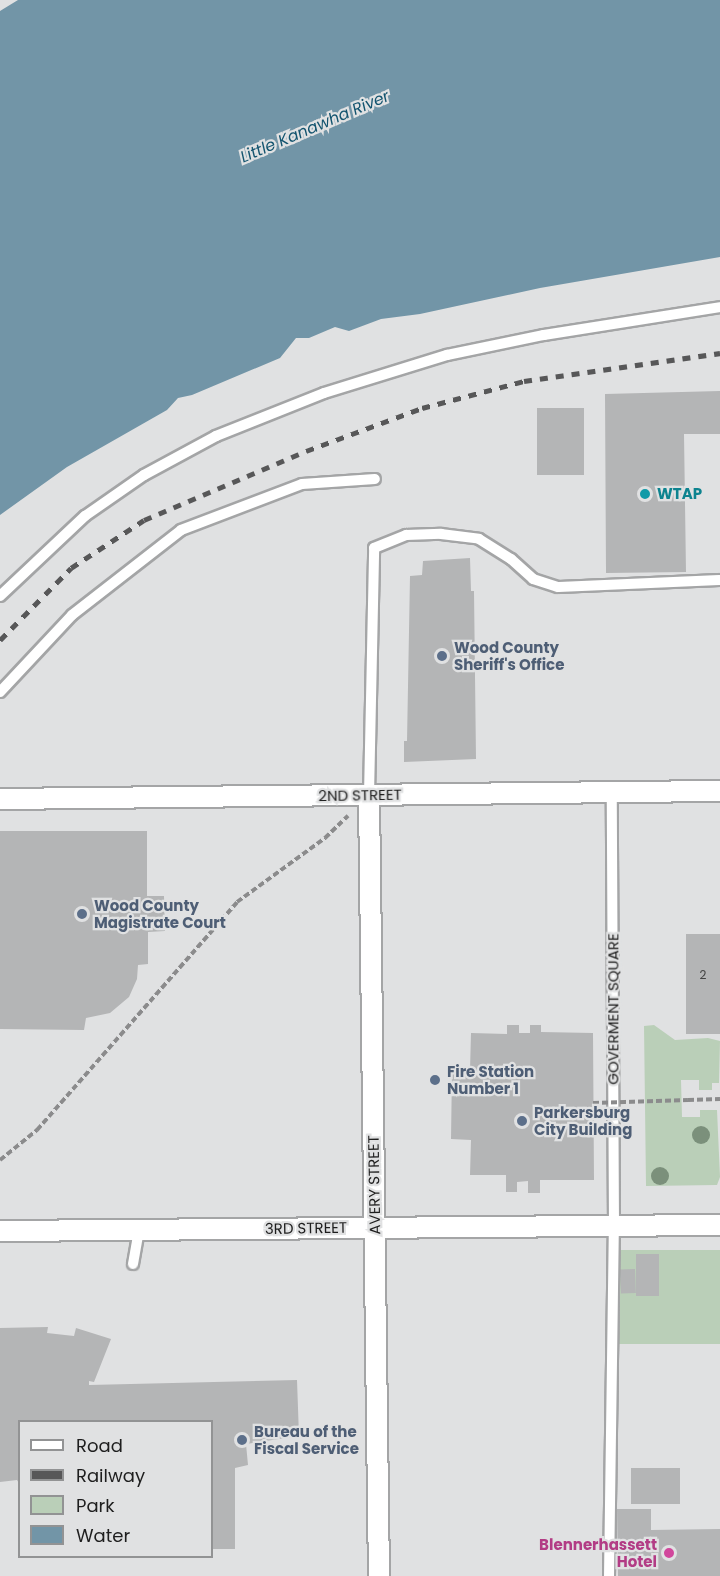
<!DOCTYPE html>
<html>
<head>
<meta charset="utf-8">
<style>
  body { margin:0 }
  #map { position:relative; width:720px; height:1576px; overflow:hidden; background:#e0e1e2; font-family:Poppins,sans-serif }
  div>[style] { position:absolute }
  .green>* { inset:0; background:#bacfb8; transform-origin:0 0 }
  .water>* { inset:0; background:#7295a7 }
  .building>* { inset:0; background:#b4b5b6; transform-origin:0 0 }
  .path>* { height:4px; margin-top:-2px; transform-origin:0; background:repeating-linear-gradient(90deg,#8b8b8c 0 6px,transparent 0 9px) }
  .roads { filter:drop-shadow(2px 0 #a4a5a6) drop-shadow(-2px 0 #a4a5a6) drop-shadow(0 2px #a4a5a6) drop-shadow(0 -2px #a4a5a6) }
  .lane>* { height:10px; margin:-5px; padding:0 5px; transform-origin:5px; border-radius:5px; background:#fff }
  .street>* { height:20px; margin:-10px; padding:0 10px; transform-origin:10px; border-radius:10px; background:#fff }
  .rail>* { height:4.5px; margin-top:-2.25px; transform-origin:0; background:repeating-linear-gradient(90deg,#575758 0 8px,transparent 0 16px) }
  .path-bridge>* { height:4px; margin-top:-2px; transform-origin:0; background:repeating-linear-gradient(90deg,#8b8b8c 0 6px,transparent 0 9px) }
  .trees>* { width:18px; height:18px; margin:-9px; border-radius:50%; background:#7b907b }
  .dots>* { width:16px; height:16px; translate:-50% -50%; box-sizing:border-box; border:3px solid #e0e1e2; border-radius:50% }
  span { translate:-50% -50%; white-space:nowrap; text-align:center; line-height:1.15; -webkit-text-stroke:4.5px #e0e1e2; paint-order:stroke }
  .number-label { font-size:12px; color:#444 }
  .number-label span { -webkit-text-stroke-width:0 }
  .culture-label { font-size:15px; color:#0d838f; font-weight:700 }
  .left { translate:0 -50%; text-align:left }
  .service-label { font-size:15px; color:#4e5e75; font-weight:700 }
  .street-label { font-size:15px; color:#1e1e1e }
  .hotel-label { font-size:15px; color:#b23c85; font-weight:700 }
  .right { translate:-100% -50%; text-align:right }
  .water-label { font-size:16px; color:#13546f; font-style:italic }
  .legend { position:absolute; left:18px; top:1420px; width:195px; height:138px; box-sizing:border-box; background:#e0e1e2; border:2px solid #929394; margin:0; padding:8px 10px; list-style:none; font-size:18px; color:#1e1e1e }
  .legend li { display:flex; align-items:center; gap:12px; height:30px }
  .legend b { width:30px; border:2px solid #929394 }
</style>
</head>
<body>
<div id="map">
  <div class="green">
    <i style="clip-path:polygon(654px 1025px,675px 1040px,708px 1038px,720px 1041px,719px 1083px,712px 1083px,712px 1090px,699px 1090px,699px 1080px,681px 1080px,682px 1117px,700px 1117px,700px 1110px,717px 1110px,720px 1177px,717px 1185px,646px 1186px,644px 1026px)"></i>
    <i style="left:619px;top:1250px;width:101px;height:94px"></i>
  </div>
  <div class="water">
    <i style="clip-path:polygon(18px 0,720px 0,720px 257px,540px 288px,420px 314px,381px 319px,349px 331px,335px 327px,309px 338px,296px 338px,280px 358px,192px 395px,178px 398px,167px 410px,67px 467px,0 515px,0 11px)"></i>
  </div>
  <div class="building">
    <i style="clip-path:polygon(720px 391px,720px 434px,684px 434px,686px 572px,606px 573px,605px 394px)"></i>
    <i style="left:537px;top:408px;width:47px;height:67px"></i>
    <i style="clip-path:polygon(470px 558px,471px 591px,474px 591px,476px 759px,404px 762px,404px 741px,407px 741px,410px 576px,422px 575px,423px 561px)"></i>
    <i style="clip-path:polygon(0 831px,147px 831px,147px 896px,164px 896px,165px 931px,148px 932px,148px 964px,138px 965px,137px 979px,129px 997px,110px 1013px,86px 1018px,84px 1030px,0 1029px)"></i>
    <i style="left:686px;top:934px;width:34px;height:100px"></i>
    <i style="clip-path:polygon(507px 1025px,519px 1025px,519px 1033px,530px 1033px,530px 1025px,541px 1025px,541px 1032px,593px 1033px,594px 1180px,540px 1180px,540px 1193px,528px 1193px,528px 1181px,517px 1182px,517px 1192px,506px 1192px,506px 1175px,470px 1175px,471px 1140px,451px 1139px,452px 1070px,470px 1070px,471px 1033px,507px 1034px)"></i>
    <i style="left:636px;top:1254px;width:23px;height:42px"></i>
    <i style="left:635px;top:1269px;width:24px;height:15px;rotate:88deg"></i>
    <i style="clip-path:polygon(48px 1327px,47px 1333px,74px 1336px,76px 1328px,111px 1339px,94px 1382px,89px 1381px,89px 1385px,297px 1380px,299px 1436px,246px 1444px,248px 1465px,235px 1468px,235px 1549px,212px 1549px,212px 1422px,20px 1422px,20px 1485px,17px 1480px,0 1482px,0 1328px)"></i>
    <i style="left:631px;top:1468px;width:49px;height:36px"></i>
    <i style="clip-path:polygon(617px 1509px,651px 1509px,651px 1530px,720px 1529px,720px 1576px,618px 1576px)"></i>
  </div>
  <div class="path">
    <i style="left:688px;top:1100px;width:32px;rotate:-2deg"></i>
    <i style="left:0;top:1160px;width:48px;rotate:-39deg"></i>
    <i style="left:37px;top:1130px;width:303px;rotate:-48.7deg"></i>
    <i style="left:237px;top:902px;width:109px;rotate:-36deg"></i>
    <i style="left:325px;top:838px;width:32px;rotate:-44deg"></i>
  </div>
  <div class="roads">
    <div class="lane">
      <i style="left:0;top:596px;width:117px;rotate:-43.3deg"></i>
      <i style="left:85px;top:516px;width:72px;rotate:-34.8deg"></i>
      <i style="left:144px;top:475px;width:82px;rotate:-28.4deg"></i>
      <i style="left:216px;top:436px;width:116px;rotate:-21.7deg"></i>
      <i style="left:324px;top:393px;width:129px;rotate:-17.2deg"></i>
      <i style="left:447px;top:355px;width:99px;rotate:-11.7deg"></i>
      <i style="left:544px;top:335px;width:178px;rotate:-9deg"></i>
      <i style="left:0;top:692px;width:105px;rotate:-46.9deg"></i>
      <i style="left:72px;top:615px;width:138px;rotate:-37.9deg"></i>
      <i style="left:181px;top:530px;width:129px;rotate:-20.8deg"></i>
      <i style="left:302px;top:484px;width:73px;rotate:-3.9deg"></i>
      <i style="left:369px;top:795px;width:247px;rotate:-88.8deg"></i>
      <i style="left:374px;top:548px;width:35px;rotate:-22deg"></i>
      <i style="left:406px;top:535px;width:35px;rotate:-2deg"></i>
      <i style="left:441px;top:534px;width:38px;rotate:7deg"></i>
      <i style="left:479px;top:539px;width:38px;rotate:32deg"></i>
      <i style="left:511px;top:559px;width:30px;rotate:42deg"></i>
      <i style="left:533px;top:579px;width:26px;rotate:18deg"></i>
      <i style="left:558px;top:587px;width:162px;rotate:-2.5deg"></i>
      <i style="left:133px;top:1264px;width:35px;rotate:-80deg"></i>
      <i style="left:609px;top:1576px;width:350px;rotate:-89.2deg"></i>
      <i style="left:614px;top:1226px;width:434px;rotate:-90.3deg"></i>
    </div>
    <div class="street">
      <i style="left:369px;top:795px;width:781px;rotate:89.27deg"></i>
      <i style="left:0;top:799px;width:720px;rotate:-0.64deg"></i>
      <i style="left:0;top:1231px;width:720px;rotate:-0.48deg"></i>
    </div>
  </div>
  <div class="rail">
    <i style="left:0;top:640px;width:101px;rotate:-45.4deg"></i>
    <i style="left:71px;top:568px;width:87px;rotate:-33.3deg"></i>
    <i style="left:144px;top:520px;width:176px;rotate:-23.1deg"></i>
    <i style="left:306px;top:451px;width:124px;rotate:-20.3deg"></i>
    <i style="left:422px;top:408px;width:106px;rotate:-14.8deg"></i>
    <i style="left:524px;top:381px;width:198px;rotate:-8.1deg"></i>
  </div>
  <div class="path-bridge">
    <i style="left:593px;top:1103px;width:95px;rotate:-1.8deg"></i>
  </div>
  <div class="trees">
    <i style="left:701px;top:1135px"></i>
    <i style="left:660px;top:1176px"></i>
  </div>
  <div class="dots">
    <i style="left:645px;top:494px;background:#0f9aa8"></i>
    <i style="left:442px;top:656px;background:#5c6f8a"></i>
    <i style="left:82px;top:914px;background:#5c6f8a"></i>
    <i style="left:435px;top:1080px;background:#5c6f8a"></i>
    <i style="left:522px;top:1121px;background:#5c6f8a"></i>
    <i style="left:242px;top:1440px;background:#5c6f8a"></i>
    <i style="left:669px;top:1553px;background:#d1479c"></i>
  </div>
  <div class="number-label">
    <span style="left:703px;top:975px">2</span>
  </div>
  <div class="culture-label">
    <span class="left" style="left:657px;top:494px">WTAP</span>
  </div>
  <div class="service-label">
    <span class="left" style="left:454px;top:656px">Wood County<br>Sheriff's Office</span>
    <span class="left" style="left:94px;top:914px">Wood County<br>Magistrate Court</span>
    <span class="left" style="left:447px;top:1080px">Fire Station<br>Number 1</span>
    <span class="left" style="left:534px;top:1121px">Parkersburg<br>City Building</span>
    <span class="left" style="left:254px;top:1440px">Bureau of the<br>Fiscal Service</span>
  </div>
  <div class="street-label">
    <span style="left:360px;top:795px;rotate:-1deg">2ND STREET</span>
    <span style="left:613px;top:1009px;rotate:-90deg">GOVERMENT SQUARE</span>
    <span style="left:374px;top:1185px;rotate:-91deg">AVERY STREET</span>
    <span style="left:306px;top:1228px;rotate:-1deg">3RD STREET</span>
  </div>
  <div class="hotel-label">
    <span class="right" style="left:657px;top:1553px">Blennerhassett<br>Hotel</span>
  </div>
  <div class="water-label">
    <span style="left:315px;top:127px;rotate:-23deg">Little Kanawha River</span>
  </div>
  <ul class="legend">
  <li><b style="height:8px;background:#fff"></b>Road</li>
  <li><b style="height:8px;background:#575758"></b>Railway</li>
  <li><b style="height:16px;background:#bacfb8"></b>Park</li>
  <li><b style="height:16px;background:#7295a7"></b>Water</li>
  </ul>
</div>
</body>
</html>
